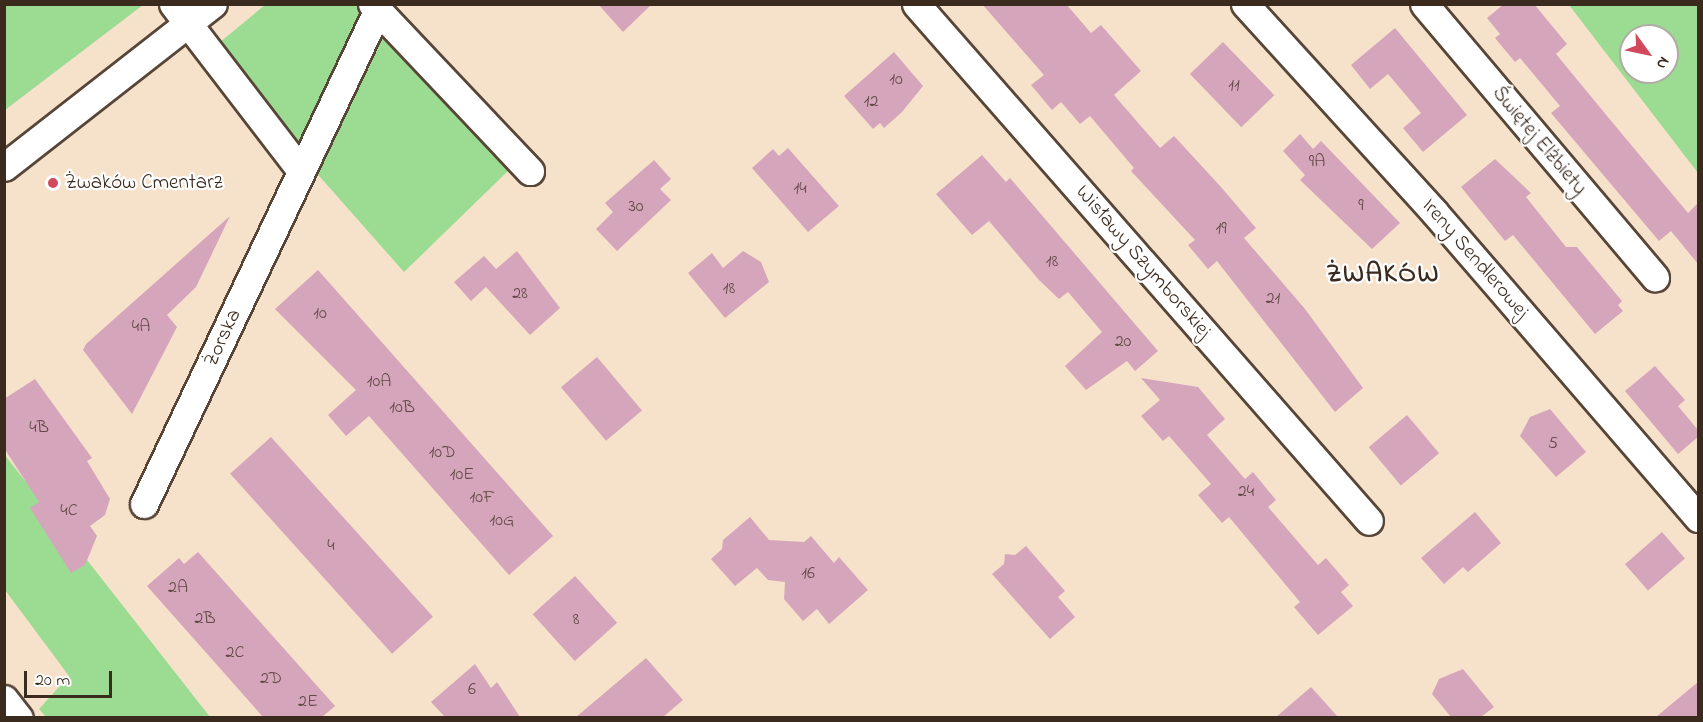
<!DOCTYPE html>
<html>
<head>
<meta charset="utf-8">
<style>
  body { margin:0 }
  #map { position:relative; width:1703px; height:722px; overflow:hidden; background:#f6e2ca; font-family:"Indie Flower",sans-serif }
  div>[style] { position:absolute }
  .green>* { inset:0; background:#9bdb92 }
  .building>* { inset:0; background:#d5a5bc; transform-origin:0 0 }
  .roads { filter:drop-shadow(2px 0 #574638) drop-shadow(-2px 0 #574638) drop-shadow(0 2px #574638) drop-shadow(0 -2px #574638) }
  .minor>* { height:27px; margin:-13.5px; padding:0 13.5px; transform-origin:13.5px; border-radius:13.5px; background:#fff }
  .dots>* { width:16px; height:16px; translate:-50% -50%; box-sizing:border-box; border:3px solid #fff; border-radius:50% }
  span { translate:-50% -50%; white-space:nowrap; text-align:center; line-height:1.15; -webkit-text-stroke:4.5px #fff; paint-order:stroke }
  .number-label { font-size:18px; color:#624946 }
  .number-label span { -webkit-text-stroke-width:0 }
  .street-label { font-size:21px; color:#3b2a1e }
  .poi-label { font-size:21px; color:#3b2a1e }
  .left { translate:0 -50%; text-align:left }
  .district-label { font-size:27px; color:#3b2a1e; font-weight:700; letter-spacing:1.5px }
  .frame { position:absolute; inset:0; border:6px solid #3b2a1e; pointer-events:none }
  .north { position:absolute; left:1619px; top:24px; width:60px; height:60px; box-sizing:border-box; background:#fff; border:2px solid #b1aaa5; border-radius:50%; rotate:123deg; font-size:16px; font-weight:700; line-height:24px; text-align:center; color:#3b2a1e }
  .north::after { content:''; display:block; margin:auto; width:21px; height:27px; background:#d1495b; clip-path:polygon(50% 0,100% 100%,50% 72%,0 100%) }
  .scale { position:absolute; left:24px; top:671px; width:88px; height:27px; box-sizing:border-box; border:3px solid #3b2a1e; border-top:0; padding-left:8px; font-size:18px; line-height:21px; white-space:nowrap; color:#3b2a1e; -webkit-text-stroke:4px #fff; paint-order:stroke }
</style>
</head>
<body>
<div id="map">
  <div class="green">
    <i style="clip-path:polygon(5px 4px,143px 4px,143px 5px,5px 110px)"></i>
    <i style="clip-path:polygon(265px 5px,362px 5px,368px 11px,299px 156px,213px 48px)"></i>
    <i style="clip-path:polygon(evenodd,1569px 5px,1698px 5px,1698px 173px,1569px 5px,1631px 36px,1667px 36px,1667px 72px,1631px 72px,1631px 36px)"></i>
    <i style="clip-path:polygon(381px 28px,509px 170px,404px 272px,313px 169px)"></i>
    <i style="clip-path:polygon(4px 454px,210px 717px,46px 717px,39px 709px,69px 676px,5px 590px)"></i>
  </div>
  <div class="building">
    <i style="clip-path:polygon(598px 4px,652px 4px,623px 32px)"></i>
    <i style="clip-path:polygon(982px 4px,1066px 4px,1091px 33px,1101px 25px,1141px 71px,1114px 95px,1160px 148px,1174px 136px,1221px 187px,1256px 228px,1244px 238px,1305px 309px,1363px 388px,1335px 412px,1217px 261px,1208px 269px,1188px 245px,1195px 240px,1131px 171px,1134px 168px,1090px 116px,1080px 124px,1061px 102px,1052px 110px,1031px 85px,1044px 75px)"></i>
    <i style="clip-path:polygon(1504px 4px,1534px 4px,1567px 44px,1556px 54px,1612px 122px,1688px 213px,1698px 203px,1698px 264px,1671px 231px,1659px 241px,1551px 113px,1560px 106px,1520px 58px,1515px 62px,1495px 38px,1500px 34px,1487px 18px)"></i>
    <i style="clip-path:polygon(1395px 28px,1467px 115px,1423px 152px,1403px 128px,1421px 113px,1388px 74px,1370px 89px,1351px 65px)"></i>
    <i style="left:1223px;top:42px;width:74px;height:46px;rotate:46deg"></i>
    <i style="clip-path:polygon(894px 52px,923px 86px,902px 112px,884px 128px,880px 123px,873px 129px,844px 96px)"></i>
    <i style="clip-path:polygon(1300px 134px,1313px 149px,1321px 141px,1400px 223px,1372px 249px,1300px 180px,1305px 175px,1283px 151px)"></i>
    <i style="clip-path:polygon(788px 148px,839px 206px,808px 232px,752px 168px,773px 149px,779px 156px)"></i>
    <i style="clip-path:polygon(982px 155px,1006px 182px,1010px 178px,1158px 351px,1135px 371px,1127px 361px,1086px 390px,1065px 366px,1102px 332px,1068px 292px,1059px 299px,1039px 280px,989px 221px,972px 235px,936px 194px)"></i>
    <i style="clip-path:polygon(1495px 159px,1531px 193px,1526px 197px,1566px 247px,1577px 247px,1622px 301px,1618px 305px,1623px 311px,1595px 334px,1513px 235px,1505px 241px,1461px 187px)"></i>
    <i style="clip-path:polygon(654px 160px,671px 179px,660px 189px,671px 200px,617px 251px,596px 229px,613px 212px,605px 203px)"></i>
    <i style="clip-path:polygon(230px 216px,196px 287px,167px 315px,177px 327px,132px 414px,83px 350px,86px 344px)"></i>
    <i style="clip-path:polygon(517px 251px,560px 308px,530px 335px,486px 287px,471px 301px,454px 282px,484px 256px,496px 269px)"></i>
    <i style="clip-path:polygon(743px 251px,761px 262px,769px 282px,725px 318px,688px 273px,712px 253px,723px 268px)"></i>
    <i style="clip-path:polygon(318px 270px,553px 536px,509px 575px,369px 416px,346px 436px,328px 415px,356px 390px,275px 309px)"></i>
    <i style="left:597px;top:357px;width:70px;height:47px;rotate:50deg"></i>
    <i style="clip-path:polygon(1655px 366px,1685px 400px,1678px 406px,1698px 430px,1698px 437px,1678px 454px,1625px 391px)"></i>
    <i style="clip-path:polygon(1141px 378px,1198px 387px,1225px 419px,1207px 435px,1245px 479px,1253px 472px,1276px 500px,1268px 507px,1318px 565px,1326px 558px,1349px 585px,1341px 592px,1353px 606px,1318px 635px,1294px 607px,1300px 602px,1229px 517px,1222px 523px,1198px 495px,1211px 484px,1169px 436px,1163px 441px,1141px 416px,1160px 400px)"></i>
    <i style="clip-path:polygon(35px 379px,92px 458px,87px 461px,110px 499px,105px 515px,90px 526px,97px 536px,85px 565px,71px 573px,30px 508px,39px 502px,4px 448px,4px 399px)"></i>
    <i style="clip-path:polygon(1550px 409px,1586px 452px,1556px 477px,1520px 436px,1530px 417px)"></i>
    <i style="left:1407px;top:415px;width:50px;height:50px;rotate:50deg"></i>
    <i style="left:271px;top:437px;width:242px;height:55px;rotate:48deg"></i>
    <i style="clip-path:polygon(1475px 512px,1501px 543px,1468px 572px,1463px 567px,1444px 584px,1421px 558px)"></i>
    <i style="clip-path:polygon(750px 517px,769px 540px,804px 542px,811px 536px,834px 563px,839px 557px,868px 590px,829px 624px,817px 609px,803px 621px,784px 599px,785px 582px,768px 580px,757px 568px,735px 586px,711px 559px,722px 549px,723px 540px)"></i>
    <i style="left:1662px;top:532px;width:35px;height:49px;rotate:49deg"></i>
    <i style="clip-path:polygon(1026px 546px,1065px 591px,1058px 597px,1075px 617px,1050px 639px,992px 574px,1004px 564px,1005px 554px,1015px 555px)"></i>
    <i style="clip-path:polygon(198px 552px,335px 706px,322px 717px,263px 717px,147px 586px,179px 558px,184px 564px)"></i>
    <i style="left:575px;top:576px;width:63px;height:57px;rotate:48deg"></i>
    <i style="clip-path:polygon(646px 658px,683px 700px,663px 717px,576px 717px)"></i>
    <i style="clip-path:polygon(475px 664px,491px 688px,497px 682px,520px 717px,445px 717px,431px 702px)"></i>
    <i style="clip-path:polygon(1463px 669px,1494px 707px,1481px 717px,1451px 717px,1432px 694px,1439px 679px)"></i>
    <i style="clip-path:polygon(1698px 682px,1698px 717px,1656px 717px)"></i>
    <i style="clip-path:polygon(1311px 687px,1338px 717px,1276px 717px)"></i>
  </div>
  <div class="roads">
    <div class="minor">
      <i style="left:173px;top:4px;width:210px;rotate:52.5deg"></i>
      <i style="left:372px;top:4px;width:230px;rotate:46.6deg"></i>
      <i style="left:916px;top:4px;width:687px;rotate:48.77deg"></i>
      <i style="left:1245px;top:4px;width:282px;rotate:47.7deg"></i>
      <i style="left:1435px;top:213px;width:403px;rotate:49.2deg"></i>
      <i style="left:1424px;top:4px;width:358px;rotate:49.8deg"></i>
      <i style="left:4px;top:167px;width:265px;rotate:-38deg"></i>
      <i style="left:144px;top:504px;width:545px;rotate:-64.7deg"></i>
      <i style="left:4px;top:699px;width:24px;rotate:52deg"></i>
    </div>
  </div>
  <div class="dots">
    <i style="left:53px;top:183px;background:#d1495b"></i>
  </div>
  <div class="number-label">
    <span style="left:896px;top:80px">10</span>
    <span style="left:1234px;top:86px">11</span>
    <span style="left:871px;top:102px">12</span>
    <span style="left:1317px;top:162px">9A</span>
    <span style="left:800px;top:189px">14</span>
    <span style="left:1361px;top:206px">9</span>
    <span style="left:636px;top:207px">30</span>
    <span style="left:1221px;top:229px">19</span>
    <span style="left:1052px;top:262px">18</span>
    <span style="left:729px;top:289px">18</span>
    <span style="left:520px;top:294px">28</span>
    <span style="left:1273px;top:299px">21</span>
    <span style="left:320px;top:314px">10</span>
    <span style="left:141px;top:327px">4A</span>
    <span style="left:1123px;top:342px">20</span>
    <span style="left:379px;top:382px">10A</span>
    <span style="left:402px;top:408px">10B</span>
    <span style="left:39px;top:428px">4B</span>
    <span style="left:1553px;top:444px">5</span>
    <span style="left:442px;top:453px">10D</span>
    <span style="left:462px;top:475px">10E</span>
    <span style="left:1246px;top:492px">24</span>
    <span style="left:482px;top:498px">10F</span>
    <span style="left:69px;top:511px">4C</span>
    <span style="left:502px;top:521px">10G</span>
    <span style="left:331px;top:546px">4</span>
    <span style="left:808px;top:574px">16</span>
    <span style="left:178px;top:588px">2A</span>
    <span style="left:205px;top:619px">2B</span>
    <span style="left:576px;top:620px">8</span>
    <span style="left:235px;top:653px">2C</span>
    <span style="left:271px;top:679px">2D</span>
    <span style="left:472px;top:690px">6</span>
    <span style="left:308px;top:702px">2E</span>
  </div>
  <div class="street-label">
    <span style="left:1539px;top:141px;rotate:50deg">Świętej Elżbiety</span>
    <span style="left:1475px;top:259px;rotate:49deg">Ireny Sendlerowej</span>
    <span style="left:1143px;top:262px;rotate:49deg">Wisławy Szymborskiej</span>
    <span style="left:223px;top:338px;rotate:-65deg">Żorska</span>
  </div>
  <div class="poi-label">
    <span class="left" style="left:65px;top:183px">Żwaków Cmentarz</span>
  </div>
  <div class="district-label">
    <span style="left:1383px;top:275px">ŻWAKÓW</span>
  </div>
  <div class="frame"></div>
  <div class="north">N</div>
  <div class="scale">20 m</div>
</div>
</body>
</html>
